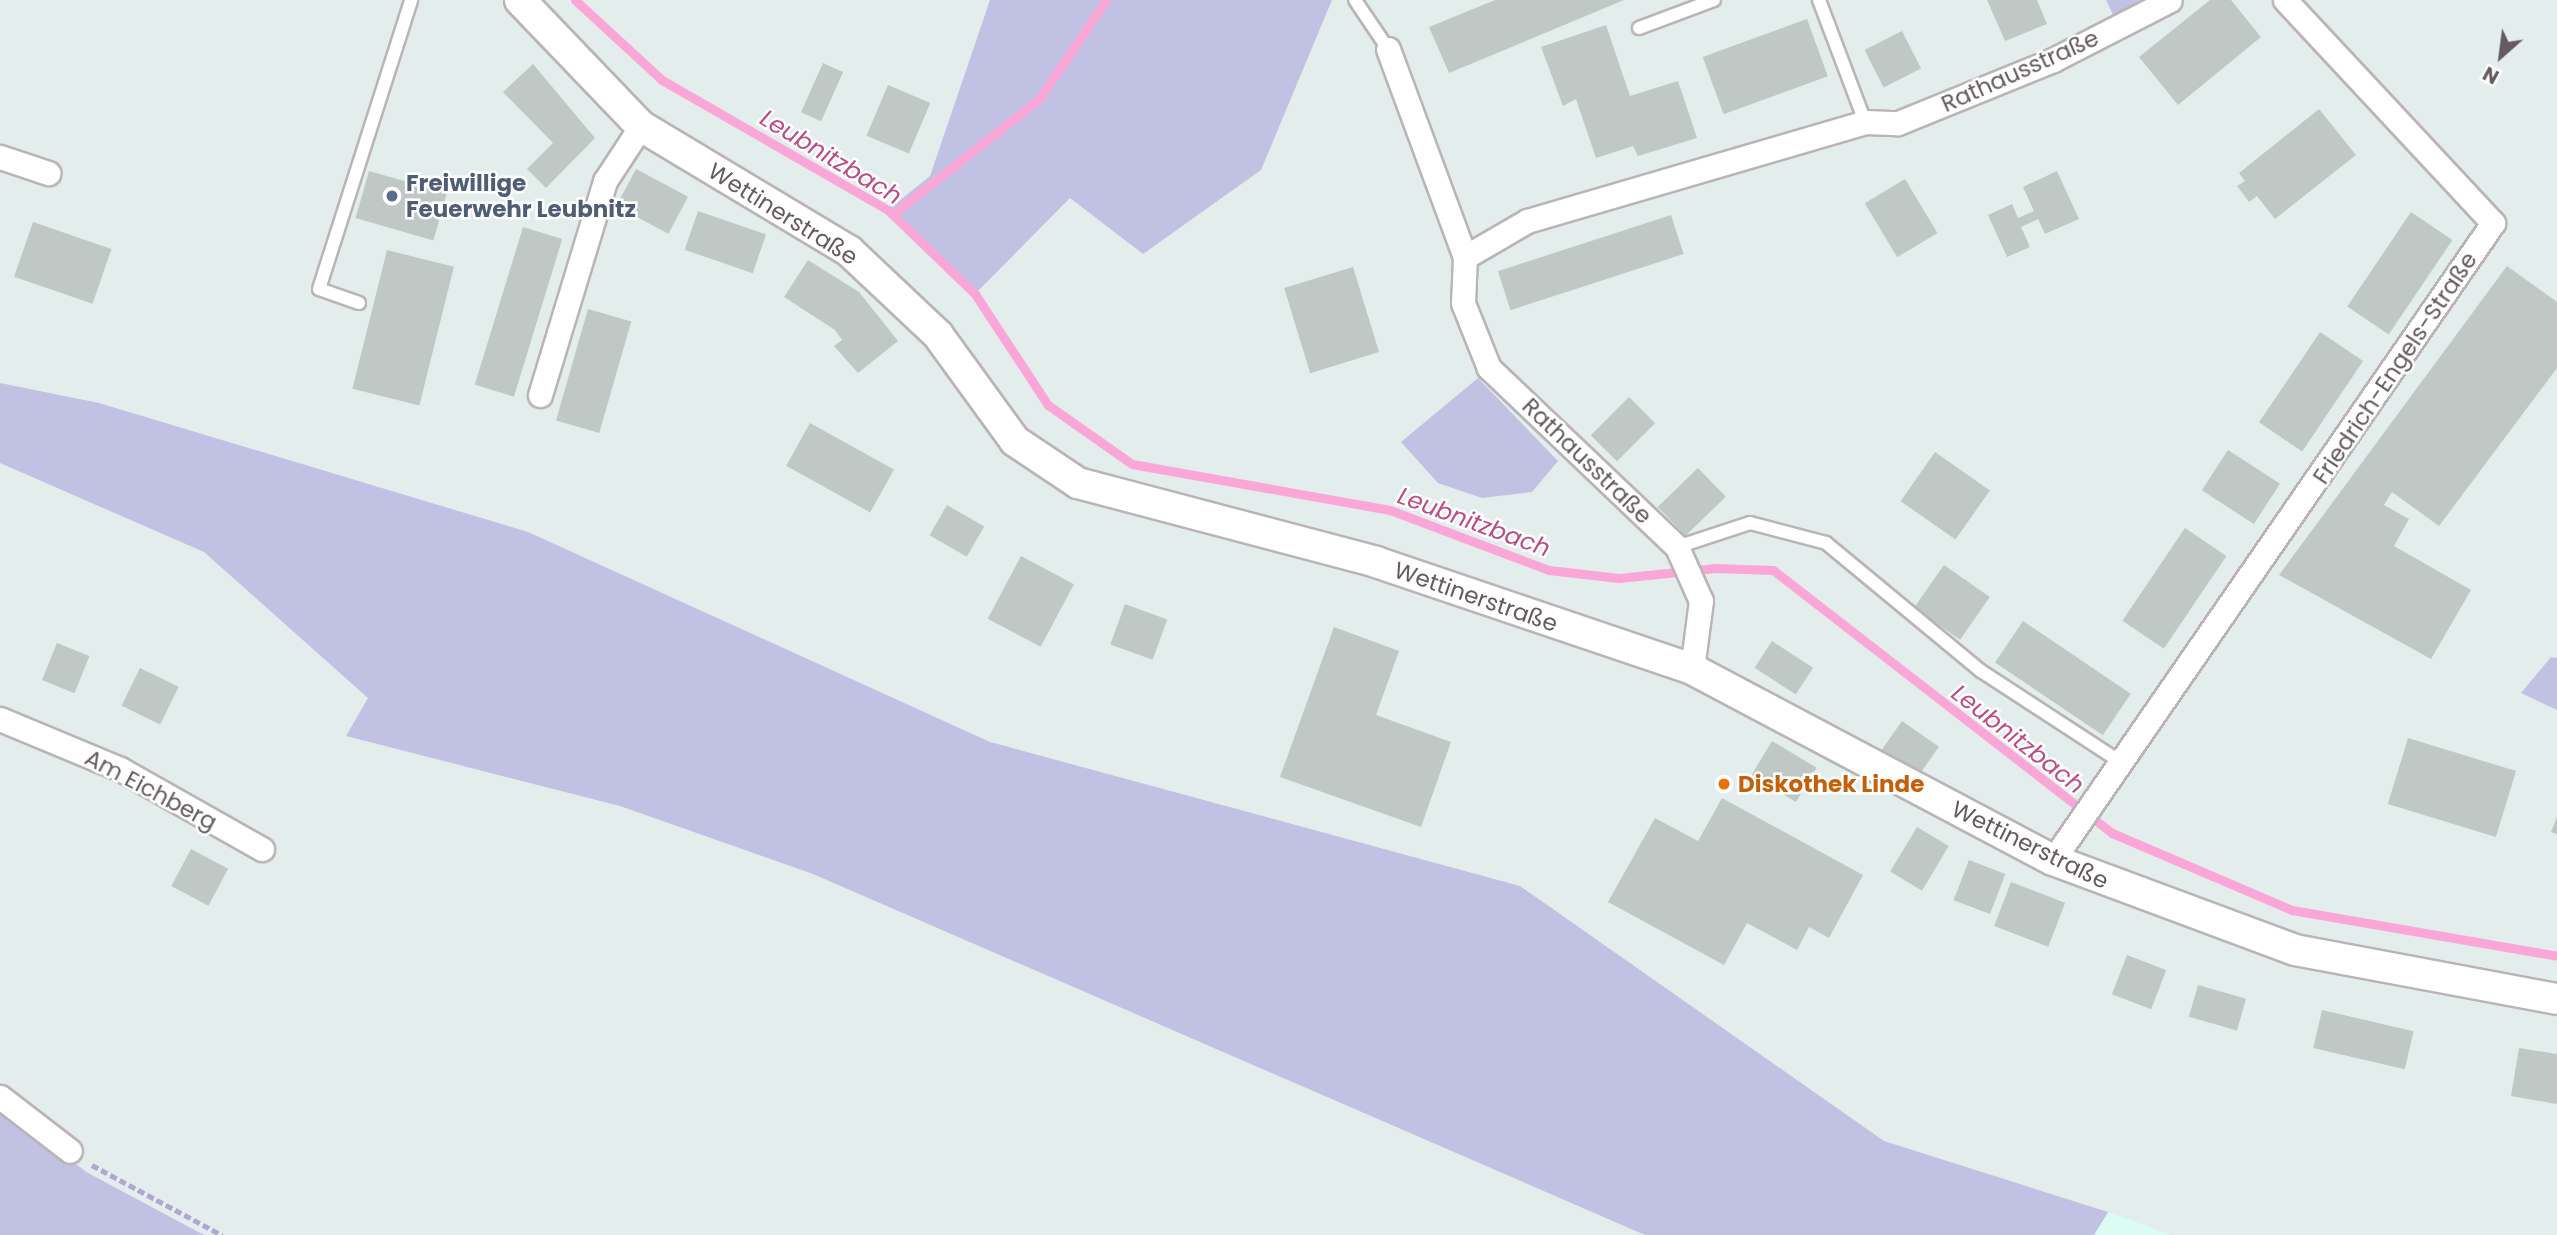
<!DOCTYPE html>
<html>
<head>
<meta charset="utf-8">
<style>
  body { margin:0 }
  #map { position:relative; width:2557px; height:1235px; overflow:hidden; background:#e3edeb; font-family:Poppins,sans-serif }
  div>[style] { position:absolute }
  .commercial>* { inset:0; background:#dafcf3 }
  .green>* { inset:0; background:#c1c2e3 }
  .stream>* { height:9px; margin:-4.5px; padding:0 4.5px; transform-origin:4.5px; border-radius:4.5px; background:#faa7d8 }
  .building>* { inset:0; background:#c0c8c5; transform-origin:0 0 }
  .path>* { height:4.5px; margin-top:-2.25px; transform-origin:0; background:repeating-linear-gradient(90deg,#b0a5d4 0 7px,transparent 0 10.5px) }
  .roads { filter:drop-shadow(2px 0 #bab4b6) drop-shadow(-2px 0 #bab4b6) drop-shadow(0 2px #bab4b6) drop-shadow(0 -2px #bab4b6) }
  .service>* { height:12px; margin:-6px; padding:0 6px; transform-origin:6px; border-radius:6px; background:#fff }
  .minor>* { height:23px; margin:-11.5px; padding:0 11.5px; transform-origin:11.5px; border-radius:11.5px; background:#fff }
  .tertiary>* { height:30px; margin:-15px; padding:0 15px; transform-origin:15px; border-radius:15px; background:#fff }
  .dots>* { width:19px; height:19px; translate:-50% -50%; box-sizing:border-box; border:4px solid #fff; border-radius:50% }
  span { translate:-50% -50%; white-space:nowrap; text-align:center; line-height:1.15; -webkit-text-stroke:5px #fff; paint-order:stroke }
  .street-label { font-size:23px; color:#635b5f }
  .service-label { font-size:23px; color:#4e5e75; font-weight:700 }
  .left { translate:0 -50%; text-align:left }
  .food-label { font-size:23px; color:#c56008; font-weight:700 }
  .water-label { font-size:24px; color:#bc4b86; font-style:italic }
  .north { position:absolute; left:2466px; top:21px; width:70px; height:70px; -webkit-text-stroke:5px #fff; paint-order:stroke; rotate:208deg; font-size:19px; font-weight:700; line-height:28px; text-align:center; color:#635b5f }
  .north::after { content:''; display:block; margin:auto; width:24px; height:32px; background:#635b5f; clip-path:polygon(50% 0,100% 100%,50% 72%,0 100%) }
</style>
</head>
<body>
<div id="map">
  <div class="commercial">
    <i style="clip-path:polygon(2109px 1212px,2171px 1235px,2094px 1235px)"></i>
  </div>
  <div class="green">
    <i style="clip-path:polygon(990px 0,1332px 0,1261px 170px,1143px 254px,1070px 198px,975px 294px,888px 210px,930px 176px)"></i>
    <i style="clip-path:polygon(2106px 0,2140px 0,2114px 17px)"></i>
    <i style="clip-path:polygon(1478px 378px,1558px 461px,1532px 492px,1482px 498px,1438px 483px,1401px 442px)"></i>
    <i style="clip-path:polygon(0 383px,99px 403px,528px 532px,990px 742px,1520px 886px,1884px 1141px,2108px 1212px,2094px 1235px,1645px 1235px,813px 874px,620px 806px,346px 736px,368px 698px,204px 552px,0 463px)"></i>
    <i style="clip-path:polygon(2551px 657px,2557px 658px,2557px 710px,2521px 693px)"></i>
    <i style="clip-path:polygon(0 1108px,88px 1173px,204px 1235px,0 1235px)"></i>
  </div>
  <div class="stream">
    <i style="left:575px;top:0;width:118px;rotate:42.6deg"></i>
    <i style="left:662px;top:80px;width:261px;rotate:29.9deg"></i>
    <i style="left:888px;top:210px;width:121px;rotate:44deg"></i>
    <i style="left:975px;top:294px;width:133px;rotate:56.7deg"></i>
    <i style="left:1048px;top:405px;width:103px;rotate:35.1deg"></i>
    <i style="left:1132px;top:464px;width:262px;rotate:10.1deg"></i>
    <i style="left:1390px;top:510px;width:170px;rotate:20.7deg"></i>
    <i style="left:1549px;top:570px;width:70px;rotate:6.5deg"></i>
    <i style="left:1619px;top:578px;width:97px;rotate:-5.9deg"></i>
    <i style="left:1715px;top:568px;width:58px;rotate:2deg"></i>
    <i style="left:1773px;top:570px;width:429px;rotate:37.8deg"></i>
    <i style="left:2112px;top:833px;width:196px;rotate:23.2deg"></i>
    <i style="left:2292px;top:910px;width:269px;rotate:9.8deg"></i>
    <i style="left:893px;top:214px;width:186px;rotate:-38.2deg"></i>
    <i style="left:1039px;top:99px;width:120px;rotate:-55.9deg"></i>
  </div>
  <div class="building">
    <i style="clip-path:polygon(1495px 0,1624px 0,1449px 73px,1429px 27px)"></i>
    <i style="clip-path:polygon(1987px 0,2037px 0,2047px 24px,2005px 41px)"></i>
    <i style="clip-path:polygon(2210px 0,2231px 0,2261px 37px,2178px 105px,2139px 57px)"></i>
    <i style="left:1807px;top:19px;width:61px;height:111px;rotate:70deg"></i>
    <i style="clip-path:polygon(1606px 25px,1630px 96px,1678px 81px,1697px 138px,1638px 156px,1633px 146px,1596px 158px,1576px 99px,1563px 106px,1541px 47px)"></i>
    <i style="left:1902px;top:31px;width:42px;height:42px;rotate:63deg"></i>
    <i style="left:823px;top:63px;width:22px;height:54px;rotate:24deg"></i>
    <i style="clip-path:polygon(533px 64px,595px 138px,546px 188px,527px 169px,553px 143px,503px 92px)"></i>
    <i style="left:888px;top:85px;width:46px;height:55px;rotate:23deg"></i>
    <i style="clip-path:polygon(2319px 109px,2356px 155px,2275px 219px,2257px 196px,2249px 202px,2237px 186px,2245px 181px,2239px 173px)"></i>
    <i style="left:636px;top:169px;width:59px;height:42px;rotate:28deg"></i>
    <i style="left:369px;top:171px;width:81px;height:49px;rotate:16deg"></i>
    <i style="clip-path:polygon(2057px 171px,2079px 219px,2045px 234px,2038px 219px,2021px 227px,2030px 247px,2007px 257px,1988px 215px,2012px 204px,2018px 218px,2034px 211px,2023px 187px)"></i>
    <i style="left:1905px;top:179px;width:63px;height:47px;rotate:59deg"></i>
    <i style="left:698px;top:211px;width:72px;height:41px;rotate:19deg"></i>
    <i style="left:2411px;top:212px;width:50px;height:114px;rotate:34deg"></i>
    <i style="left:1671px;top:215px;width:41px;height:182px;rotate:72deg"></i>
    <i style="left:33px;top:222px;width:83px;height:58px;rotate:19deg"></i>
    <i style="left:523px;top:227px;width:41px;height:165px;rotate:17deg"></i>
    <i style="left:387px;top:250px;width:69px;height:143px;rotate:14deg"></i>
    <i style="clip-path:polygon(808px 260px,859px 292px,898px 341px,858px 373px,834px 346px,842px 340px,835px 330px,784px 297px)"></i>
    <i style="clip-path:polygon(2507px 266px,2557px 302px,2557px 368px,2439px 526px,2392px 492px,2384px 505px,2409px 519px,2394px 546px,2471px 590px,2431px 659px,2279px 575px)"></i>
    <i style="left:1353px;top:267px;width:89px;height:72px;rotate:73deg"></i>
    <i style="left:588px;top:309px;width:45px;height:116px;rotate:16deg"></i>
    <i style="left:2320px;top:332px;width:52px;height:109px;rotate:34deg"></i>
    <i style="left:1629px;top:397px;width:37px;height:54px;rotate:45deg"></i>
    <i style="left:810px;top:423px;width:96px;height:49px;rotate:29deg"></i>
    <i style="left:2228px;top:450px;width:62px;height:48px;rotate:33deg"></i>
    <i style="left:1935px;top:452px;width:67px;height:60px;rotate:35deg"></i>
    <i style="left:1698px;top:468px;width:40px;height:56px;rotate:46deg"></i>
    <i style="left:947px;top:505px;width:43px;height:35px;rotate:30deg"></i>
    <i style="left:2185px;top:528px;width:50px;height:112px;rotate:34deg"></i>
    <i style="left:1021px;top:556px;width:60px;height:71px;rotate:28deg"></i>
    <i style="left:1944px;top:565px;width:56px;height:52px;rotate:35deg"></i>
    <i style="left:1125px;top:604px;width:45px;height:43px;rotate:20deg"></i>
    <i style="left:2023px;top:621px;width:130px;height:50px;rotate:34deg"></i>
    <i style="clip-path:polygon(1334px 627px,1399px 651px,1376px 715px,1451px 742px,1421px 827px,1280px 777px)"></i>
    <i style="left:1772px;top:641px;width:49px;height:32px;rotate:33deg"></i>
    <i style="left:57px;top:643px;width:35px;height:40px;rotate:22deg"></i>
    <i style="left:140px;top:668px;width:43px;height:42px;rotate:26deg"></i>
    <i style="left:1902px;top:721px;width:45px;height:37px;rotate:35deg"></i>
    <i style="left:2408px;top:738px;width:113px;height:69px;rotate:17deg"></i>
    <i style="left:1772px;top:741px;width:52px;height:40px;rotate:31deg"></i>
    <i style="clip-path:polygon(1722px 798px,1863px 875px,1829px 938px,1809px 927px,1797px 950px,1747px 923px,1724px 965px,1608px 902px,1655px 818px,1698px 841px)"></i>
    <i style="clip-path:polygon(2557px 817px,2557px 834px,2551px 832px)"></i>
    <i style="left:1917px;top:827px;width:37px;height:52px;rotate:31deg"></i>
    <i style="left:191px;top:849px;width:42px;height:42px;rotate:28deg"></i>
    <i style="left:1969px;top:860px;width:39px;height:43px;rotate:21deg"></i>
    <i style="left:2011px;top:882px;width:58px;height:47px;rotate:21deg"></i>
    <i style="left:2127px;top:955px;width:42px;height:42px;rotate:21deg"></i>
    <i style="left:2198px;top:985px;width:50px;height:33px;rotate:16deg"></i>
    <i style="left:2322px;top:1010px;width:94px;height:39px;rotate:13deg"></i>
    <i style="clip-path:polygon(2519px 1048px,2557px 1054px,2557px 1104px,2511px 1096px)"></i>
  </div>
  <div class="path">
    <i style="left:92px;top:1165px;width:148px;rotate:28.3deg"></i>
  </div>
  <div class="roads">
    <div class="service">
      <i style="left:1355px;top:0;width:59px;rotate:56deg"></i>
      <i style="left:1819px;top:0;width:130px;rotate:69.3deg"></i>
      <i style="left:1639px;top:28px;width:80px;rotate:-20.5deg"></i>
      <i style="left:359px;top:303px;width:42px;rotate:-160.7deg"></i>
      <i style="left:319px;top:289px;width:303px;rotate:-72.3deg"></i>
      <i style="left:1677px;top:547px;width:77px;rotate:-18.2deg"></i>
      <i style="left:1750px;top:523px;width:79px;rotate:14.7deg"></i>
      <i style="left:1826px;top:543px;width:201px;rotate:39.6deg"></i>
      <i style="left:1981px;top:671px;width:168px;rotate:33.1deg"></i>
    </div>
    <div class="minor">
      <i style="left:1388px;top:49px;width:222px;rotate:69.7deg"></i>
      <i style="left:0;top:157px;width:51px;rotate:18.4deg"></i>
      <i style="left:540px;top:395px;width:224px;rotate:-73.1deg"></i>
      <i style="left:605px;top:181px;width:66px;rotate:-56.8deg"></i>
      <i style="left:1692px;top:669px;width:69px;rotate:-82.5deg"></i>
      <i style="left:1701px;top:601px;width:59px;rotate:-114deg"></i>
      <i style="left:1677px;top:547px;width:260px;rotate:-136.4deg"></i>
      <i style="left:1489px;top:368px;width:70px;rotate:-111.8deg"></i>
      <i style="left:1463px;top:303px;width:46px;rotate:-87.5deg"></i>
      <i style="left:1465px;top:257px;width:72px;rotate:-30.1deg"></i>
      <i style="left:1527px;top:221px;width:352px;rotate:-16.3deg"></i>
      <i style="left:1865px;top:122px;width:33px;rotate:2deg"></i>
      <i style="left:1898px;top:123px;width:167px;rotate:-22.1deg"></i>
      <i style="left:2053px;top:60px;width:131px;rotate:-27.1deg"></i>
      <i style="left:0;top:719px;width:130px;rotate:22.6deg"></i>
      <i style="left:120px;top:769px;width:163px;rotate:29.4deg"></i>
      <i style="left:2053px;top:860px;width:774px;rotate:-55.37deg"></i>
      <i style="left:2493px;top:223px;width:305px;rotate:-133deg"></i>
      <i style="left:0;top:1097px;width:88px;rotate:37.6deg"></i>
    </div>
    <div class="tertiary">
      <i style="left:520px;top:0;width:175px;rotate:46.2deg"></i>
      <i style="left:641px;top:126px;width:243px;rotate:31deg"></i>
      <i style="left:849px;top:251px;width:122px;rotate:43.3deg"></i>
      <i style="left:938px;top:335px;width:131px;rotate:54deg"></i>
      <i style="left:1015px;top:441px;width:76px;rotate:33.7deg"></i>
      <i style="left:1078px;top:483px;width:308px;rotate:14.8deg"></i>
      <i style="left:1376px;top:562px;width:334px;rotate:18.7deg"></i>
      <i style="left:1692px;top:669px;width:408px;rotate:27.9deg"></i>
      <i style="left:2053px;top:860px;width:258px;rotate:20.4deg"></i>
      <i style="left:2295px;top:950px;width:267px;rotate:10.6deg"></i>
    </div>
  </div>
  <div class="dots">
    <i style="left:392px;top:196px;background:#5c6f8a"></i>
    <i style="left:1724px;top:784px;background:#e8710a"></i>
  </div>
  <div class="street-label">
    <span style="left:2020px;top:71px;rotate:-24deg">Rathausstraße</span>
    <span style="left:783px;top:214px;rotate:32deg">Wettinerstraße</span>
    <span style="left:2395px;top:368px;rotate:-56deg">Friedrich-Engels-Straße</span>
    <span style="left:1587px;top:461px;rotate:44deg">Rathausstraße</span>
    <span style="left:1476px;top:597px;rotate:19deg">Wettinerstraße</span>
    <span style="left:151px;top:790px;rotate:28deg">Am Eichberg</span>
    <span style="left:2030px;top:845px;rotate:26deg">Wettinerstraße</span>
  </div>
  <div class="service-label">
    <span class="left" style="left:406px;top:196px">Freiwillige<br>Feuerwehr Leubnitz</span>
  </div>
  <div class="food-label">
    <span class="left" style="left:1738px;top:784px">Diskothek Linde</span>
  </div>
  <div class="water-label">
    <span style="left:831px;top:157px;rotate:31deg">Leubnitzbach</span>
    <span style="left:1474px;top:522px;rotate:20deg">Leubnitzbach</span>
    <span style="left:2018px;top:739px;rotate:38deg">Leubnitzbach</span>
  </div>
  <div class="north">N</div>
</div>
</body>
</html>
